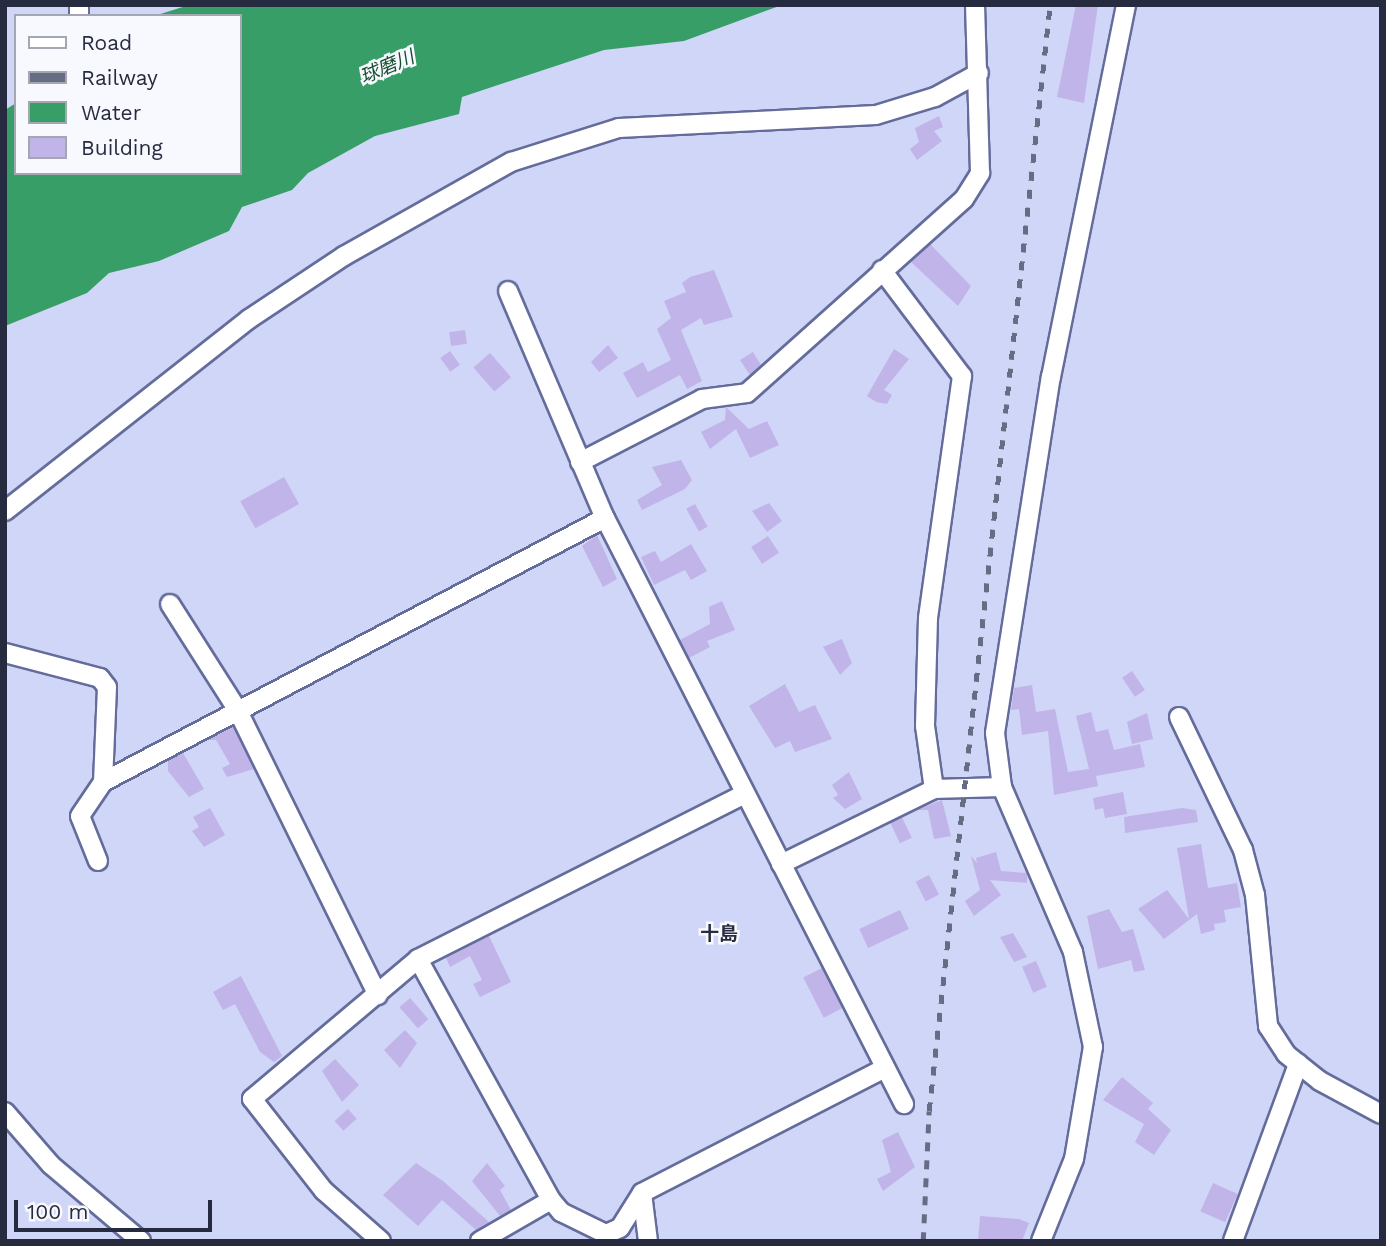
<!DOCTYPE html>
<html>
<head>
<meta charset="utf-8">
<style>
  body { margin:0 }
  #map { position:relative; width:1386px; height:1246px; overflow:hidden; background:#d0d6f7; font-family:"Work Sans","Noto Sans JP",sans-serif }
  div>[style] { position:absolute }
  .water>* { inset:0; background:#369e66 }
  .building>* { inset:0; background:#c1b4e9; transform-origin:0 0 }
  .roads { filter:drop-shadow(2px 0 #646c9c) drop-shadow(-2px 0 #646c9c) drop-shadow(0 2px #646c9c) drop-shadow(0 -2px #646c9c) }
  .minor>* { height:18px; margin:-9px; padding:0 9px; transform-origin:9px; border-radius:9px; background:#fff }
  .rail>* { height:4.5px; margin-top:-2.25px; transform-origin:0; background:repeating-linear-gradient(90deg,#676c85 0 9px,transparent 0 18px) }
  span { translate:-50% -50%; white-space:nowrap; text-align:center; line-height:1.15; -webkit-text-stroke:5px #f8f9fe; paint-order:stroke }
  .water-label { font-size:19px; color:#184e30; font-style:italic }
  .neighbourhood-label { font-size:19px; color:#272b3f; font-weight:700 }
  .frame { position:absolute; inset:0; border:7px solid #272b3f; pointer-events:none }
  .legend { position:absolute; left:14px; top:14px; width:228px; height:161px; box-sizing:border-box; background:#f8f9fe; border:2px solid #a4a7b2; margin:0; padding:9px 12px; list-style:none; font-size:21px; color:#272b3f }
  .legend li { display:flex; align-items:center; gap:14px; height:35px }
  .legend b { width:35px; border:2px solid #a4a7b2 }
  .scale { position:absolute; left:14px; top:1200px; width:198px; height:32px; box-sizing:border-box; border:4px solid #272b3f; border-top:0; padding-left:9px; font-size:21px; line-height:24px; white-space:nowrap; color:#272b3f; -webkit-text-stroke:5px #f8f9fe; paint-order:stroke }
</style>
</head>
<body>
<div id="map">
  <div class="water">
    <i style="clip-path:polygon(189px 5px,782px 5px,684px 41px,604px 50px,462px 97px,459px 114px,375px 136px,308px 173px,292px 190px,242px 207px,229px 231px,159px 261px,109px 273px,87px 293px,5px 326px,5px 110px,16px 103px,16px 173px,240px 173px,240px 16px,154px 16px)"></i>
  </div>
  <div class="building">
    <i style="clip-path:polygon(1076px 5px,1098px 5px,1084px 103px,1057px 97px)"></i>
    <i style="clip-path:polygon(939px 116px,943px 127px,934px 131px,942px 141px,917px 160px,910px 149px,919px 142px,915px 128px)"></i>
    <i style="clip-path:polygon(930px 244px,971px 286px,958px 306px,911px 262px)"></i>
    <i style="clip-path:polygon(714px 270px,733px 317px,704px 325px,701px 318px,681px 330px,702px 381px,687px 389px,680px 375px,637px 398px,623px 373px,643px 362px,648px 372px,671px 360px,657px 329px,671px 318px,664px 301px,686px 292px,682px 283px,690px 277px)"></i>
    <i style="left:465px;top:330px;width:14px;height:16px;rotate:82deg"></i>
    <i style="clip-path:polygon(608px 345px,618px 358px,599px 372px,591px 362px)"></i>
    <i style="clip-path:polygon(894px 349px,909px 359px,884px 390px,892px 395px,887px 404px,876px 402px,867px 396px)"></i>
    <i style="left:450px;top:351px;width:17px;height:12px;rotate:54deg"></i>
    <i style="clip-path:polygon(753px 352px,761px 365px,750px 375px,740px 360px)"></i>
    <i style="left:490px;top:353px;width:32px;height:22px;rotate:49deg"></i>
    <i style="clip-path:polygon(726px 407px,749px 429px,767px 421px,779px 445px,750px 458px,736px 429px,710px 449px,701px 432px,725px 420px)"></i>
    <i style="clip-path:polygon(681px 460px,692px 480px,685px 489px,642px 510px,637px 500px,662px 485px,652px 467px)"></i>
    <i style="left:284px;top:477px;width:31px;height:50px;rotate:61deg"></i>
    <i style="clip-path:polygon(769px 503px,782px 521px,767px 532px,752px 511px)"></i>
    <i style="left:695px;top:504px;width:26px;height:10px;rotate:61deg"></i>
    <i style="clip-path:polygon(597px 535px,617px 579px,603px 587px,582px 546px)"></i>
    <i style="left:768px;top:536px;width:20px;height:20px;rotate:57deg"></i>
    <i style="clip-path:polygon(691px 544px,707px 571px,691px 580px,685px 570px,654px 585px,641px 557px,655px 551px,661px 562px)"></i>
    <i style="clip-path:polygon(722px 601px,735px 630px,707px 641px,710px 647px,689px 658px,680px 640px,710px 624px,709px 607px)"></i>
    <i style="clip-path:polygon(842px 639px,852px 663px,840px 675px,823px 647px)"></i>
    <i style="left:1132px;top:671px;width:23px;height:12px;rotate:56deg"></i>
    <i style="clip-path:polygon(785px 684px,799px 712px,815px 705px,832px 739px,795px 752px,790px 741px,775px 748px,749px 706px)"></i>
    <i style="clip-path:polygon(1032px 685px,1036px 712px,1055px 709px,1068px 772px,1089px 769px,1076px 716px,1091px 712px,1096px 732px,1108px 729px,1114px 750px,1140px 744px,1145px 767px,1096px 776px,1098px 786px,1054px 795px,1048px 731px,1022px 735px,1019px 709px,1011px 710px,1014px 688px)"></i>
    <i style="clip-path:polygon(1147px 713px,1153px 739px,1132px 744px,1127px 722px)"></i>
    <i style="clip-path:polygon(233px 727px,254px 769px,227px 777px,222px 768px,230px 764px,216px 740px,208px 740px)"></i>
    <i style="clip-path:polygon(183px 753px,204px 789px,189px 797px,168px 771px,168px 761px)"></i>
    <i style="clip-path:polygon(849px 772px,862px 799px,845px 809px,833px 798px,838px 795px,832px 785px)"></i>
    <i style="clip-path:polygon(1123px 792px,1127px 814px,1105px 818px,1103px 808px,1095px 810px,1093px 798px)"></i>
    <i style="clip-path:polygon(942px 800px,951px 836px,934px 839px,928px 810px,917px 810px)"></i>
    <i style="clip-path:polygon(210px 808px,225px 835px,204px 847px,192px 831px,199px 827px,193px 817px)"></i>
    <i style="clip-path:polygon(1182px 808px,1196px 810px,1198px 822px,1125px 833px,1124px 817px)"></i>
    <i style="left:902px;top:817px;width:23px;height:13px;rotate:65deg"></i>
    <i style="clip-path:polygon(1201px 844px,1208px 888px,1237px 883px,1241px 907px,1224px 910px,1226px 922px,1214px 924px,1215px 930px,1201px 934px,1197px 914px,1164px 939px,1138px 909px,1167px 890px,1189px 919px,1177px 848px)"></i>
    <i style="clip-path:polygon(996px 852px,1001px 871px,1027px 873px,1027px 883px,990px 880px,1001px 895px,974px 916px,965px 901px,980px 890px,971px 856px,977px 863px,976px 858px)"></i>
    <i style="left:929px;top:875px;width:22px;height:15px;rotate:63deg"></i>
    <i style="clip-path:polygon(1109px 909px,1122px 932px,1133px 929px,1145px 970px,1134px 972px,1131px 960px,1098px 969px,1087px 916px)"></i>
    <i style="left:900px;top:910px;width:21px;height:45px;rotate:65deg"></i>
    <i style="clip-path:polygon(1013px 933px,1027px 957px,1014px 962px,1000px 937px)"></i>
    <i style="clip-path:polygon(489px 936px,511px 982px,480px 997px,473px 984px,482px 980px,470px 956px,450px 967px,446px 958px)"></i>
    <i style="left:1036px;top:961px;width:28px;height:15px;rotate:67deg"></i>
    <i style="left:822px;top:968px;width:45px;height:21px;rotate:63deg"></i>
    <i style="clip-path:polygon(241px 976px,282px 1056px,274px 1062px,260px 1052px,235px 1004px,223px 1010px,213px 992px)"></i>
    <i style="left:410px;top:998px;width:28px;height:14px;rotate:49deg"></i>
    <i style="clip-path:polygon(405px 1030px,417px 1043px,400px 1068px,384px 1050px)"></i>
    <i style="clip-path:polygon(335px 1059px,359px 1085px,342px 1102px,322px 1071px)"></i>
    <i style="clip-path:polygon(1122px 1077px,1153px 1103px,1148px 1109px,1171px 1130px,1154px 1155px,1135px 1142px,1144px 1124px,1103px 1100px)"></i>
    <i style="left:348px;top:1109px;width:13px;height:18px;rotate:48deg"></i>
    <i style="clip-path:polygon(898px 1132px,915px 1167px,883px 1191px,877px 1179px,891px 1172px,882px 1140px)"></i>
    <i style="clip-path:polygon(416px 1163px,443px 1181px,489px 1222px,476px 1230px,442px 1200px,418px 1226px,383px 1195px)"></i>
    <i style="clip-path:polygon(487px 1163px,505px 1186px,500px 1190px,511px 1210px,500px 1216px,472px 1181px)"></i>
    <i style="left:1213px;top:1183px;width:27px;height:31px;rotate:24deg"></i>
    <i style="clip-path:polygon(980px 1216px,1019px 1219px,1029px 1223px,1022px 1241px,978px 1241px)"></i>
  </div>
  <div class="roads">
    <div class="minor">
      <i style="left:79px;top:16px;width:11px;rotate:-90deg"></i>
      <i style="left:882px;top:270px;width:133px;rotate:53deg"></i>
      <i style="left:962px;top:376px;width:244px;rotate:98deg"></i>
      <i style="left:928px;top:618px;width:108px;rotate:91.6deg"></i>
      <i style="left:925px;top:726px;width:64px;rotate:81.9deg"></i>
      <i style="left:508px;top:291px;width:247px;rotate:66.9deg"></i>
      <i style="left:605px;top:518px;width:658px;rotate:62.97deg"></i>
      <i style="left:580px;top:462px;width:137px;rotate:-27.3deg"></i>
      <i style="left:702px;top:399px;width:45px;rotate:-7.6deg"></i>
      <i style="left:747px;top:393px;width:291px;rotate:-41.8deg"></i>
      <i style="left:964px;top:199px;width:31px;rotate:-58deg"></i>
      <i style="left:980px;top:173px;width:168px;rotate:-91.7deg"></i>
      <i style="left:5px;top:511px;width:310px;rotate:-38.2deg"></i>
      <i style="left:249px;top:319px;width:114px;rotate:-33.6deg"></i>
      <i style="left:344px;top:256px;width:192px;rotate:-29.4deg"></i>
      <i style="left:511px;top:162px;width:113px;rotate:-17.5deg"></i>
      <i style="left:619px;top:128px;width:257px;rotate:-2.9deg"></i>
      <i style="left:876px;top:115px;width:62px;rotate:-17deg"></i>
      <i style="left:935px;top:97px;width:50px;rotate:-28.6deg"></i>
      <i style="left:170px;top:604px;width:125px;rotate:57.5deg"></i>
      <i style="left:237px;top:709px;width:319px;rotate:63.8deg"></i>
      <i style="left:5px;top:653px;width:98px;rotate:14.7deg"></i>
      <i style="left:100px;top:678px;width:11px;rotate:52deg"></i>
      <i style="left:107px;top:687px;width:95px;rotate:92.4deg"></i>
      <i style="left:1179px;top:717px;width:148px;rotate:64.3deg"></i>
      <i style="left:1243px;top:850px;width:47px;rotate:75.1deg"></i>
      <i style="left:1255px;top:895px;width:132px;rotate:84.3deg"></i>
      <i style="left:1268px;top:1026px;width:33px;rotate:57deg"></i>
      <i style="left:1286px;top:1054px;width:43px;rotate:38.5deg"></i>
      <i style="left:1320px;top:1081px;width:69px;rotate:28.4deg"></i>
      <i style="left:98px;top:861px;width:48px;rotate:-111.8deg"></i>
      <i style="left:80px;top:816px;width:41px;rotate:-55.9deg"></i>
      <i style="left:103px;top:782px;width:567px;rotate:-27.74deg"></i>
      <i style="left:781px;top:864px;width:170px;rotate:-26.1deg"></i>
      <i style="left:934px;top:789px;width:68px;rotate:-1.7deg"></i>
      <i style="left:418px;top:959px;width:275px;rotate:61.1deg"></i>
      <i style="left:551px;top:1200px;width:16px;rotate:50deg"></i>
      <i style="left:561px;top:1212px;width:50px;rotate:26.1deg"></i>
      <i style="left:606px;top:1234px;width:15px;rotate:-23deg"></i>
      <i style="left:620px;top:1228px;width:41px;rotate:-57.8deg"></i>
      <i style="left:642px;top:1193px;width:273px;rotate:-27.2deg"></i>
      <i style="left:5px;top:1112px;width:70px;rotate:49deg"></i>
      <i style="left:51px;top:1165px;width:118px;rotate:40.2deg"></i>
      <i style="left:642px;top:1193px;width:48px;rotate:82.9deg"></i>
      <i style="left:381px;top:1241px;width:76px;rotate:-138.7deg"></i>
      <i style="left:324px;top:1191px;width:117px;rotate:-128deg"></i>
      <i style="left:252px;top:1099px;width:217px;rotate:-40.1deg"></i>
      <i style="left:418px;top:959px;width:365px;rotate:-26.8deg"></i>
      <i style="left:480px;top:1241px;width:82px;rotate:-30deg"></i>
      <i style="left:1041px;top:1241px;width:88px;rotate:-68.1deg"></i>
      <i style="left:1074px;top:1159px;width:114px;rotate:-80.4deg"></i>
      <i style="left:1093px;top:1047px;width:97px;rotate:-101.9deg"></i>
      <i style="left:1073px;top:952px;width:180px;rotate:-113.3deg"></i>
      <i style="left:1002px;top:787px;width:54px;rotate:-97.4deg"></i>
      <i style="left:995px;top:733px;width:360px;rotate:-81.1deg"></i>
      <i style="left:1051px;top:377px;width:379px;rotate:-78.6deg"></i>
      <i style="left:1233px;top:1241px;width:189px;rotate:-69.8deg"></i>
    </div>
  </div>
  <div class="rail">
    <i style="left:923px;top:1241px;width:130px;rotate:-87.4deg"></i>
    <i style="left:929px;top:1111px;width:1113px;rotate:-83.76deg"></i>
  </div>
  <div class="water-label">
    <span style="left:387px;top:67px;rotate:-23deg">球磨川</span>
  </div>
  <div class="neighbourhood-label">
    <span style="left:719px;top:934px">十島</span>
  </div>
  <div class="frame"></div>
  <ul class="legend">
  <li><b style="height:9px;background:#fff"></b>Road</li>
  <li><b style="height:9px;background:#676c85"></b>Railway</li>
  <li><b style="height:19px;background:#369e66"></b>Water</li>
  <li><b style="height:19px;background:#c1b4e9"></b>Building</li>
  </ul>
  <div class="scale">100 m</div>
</div>
</body>
</html>
